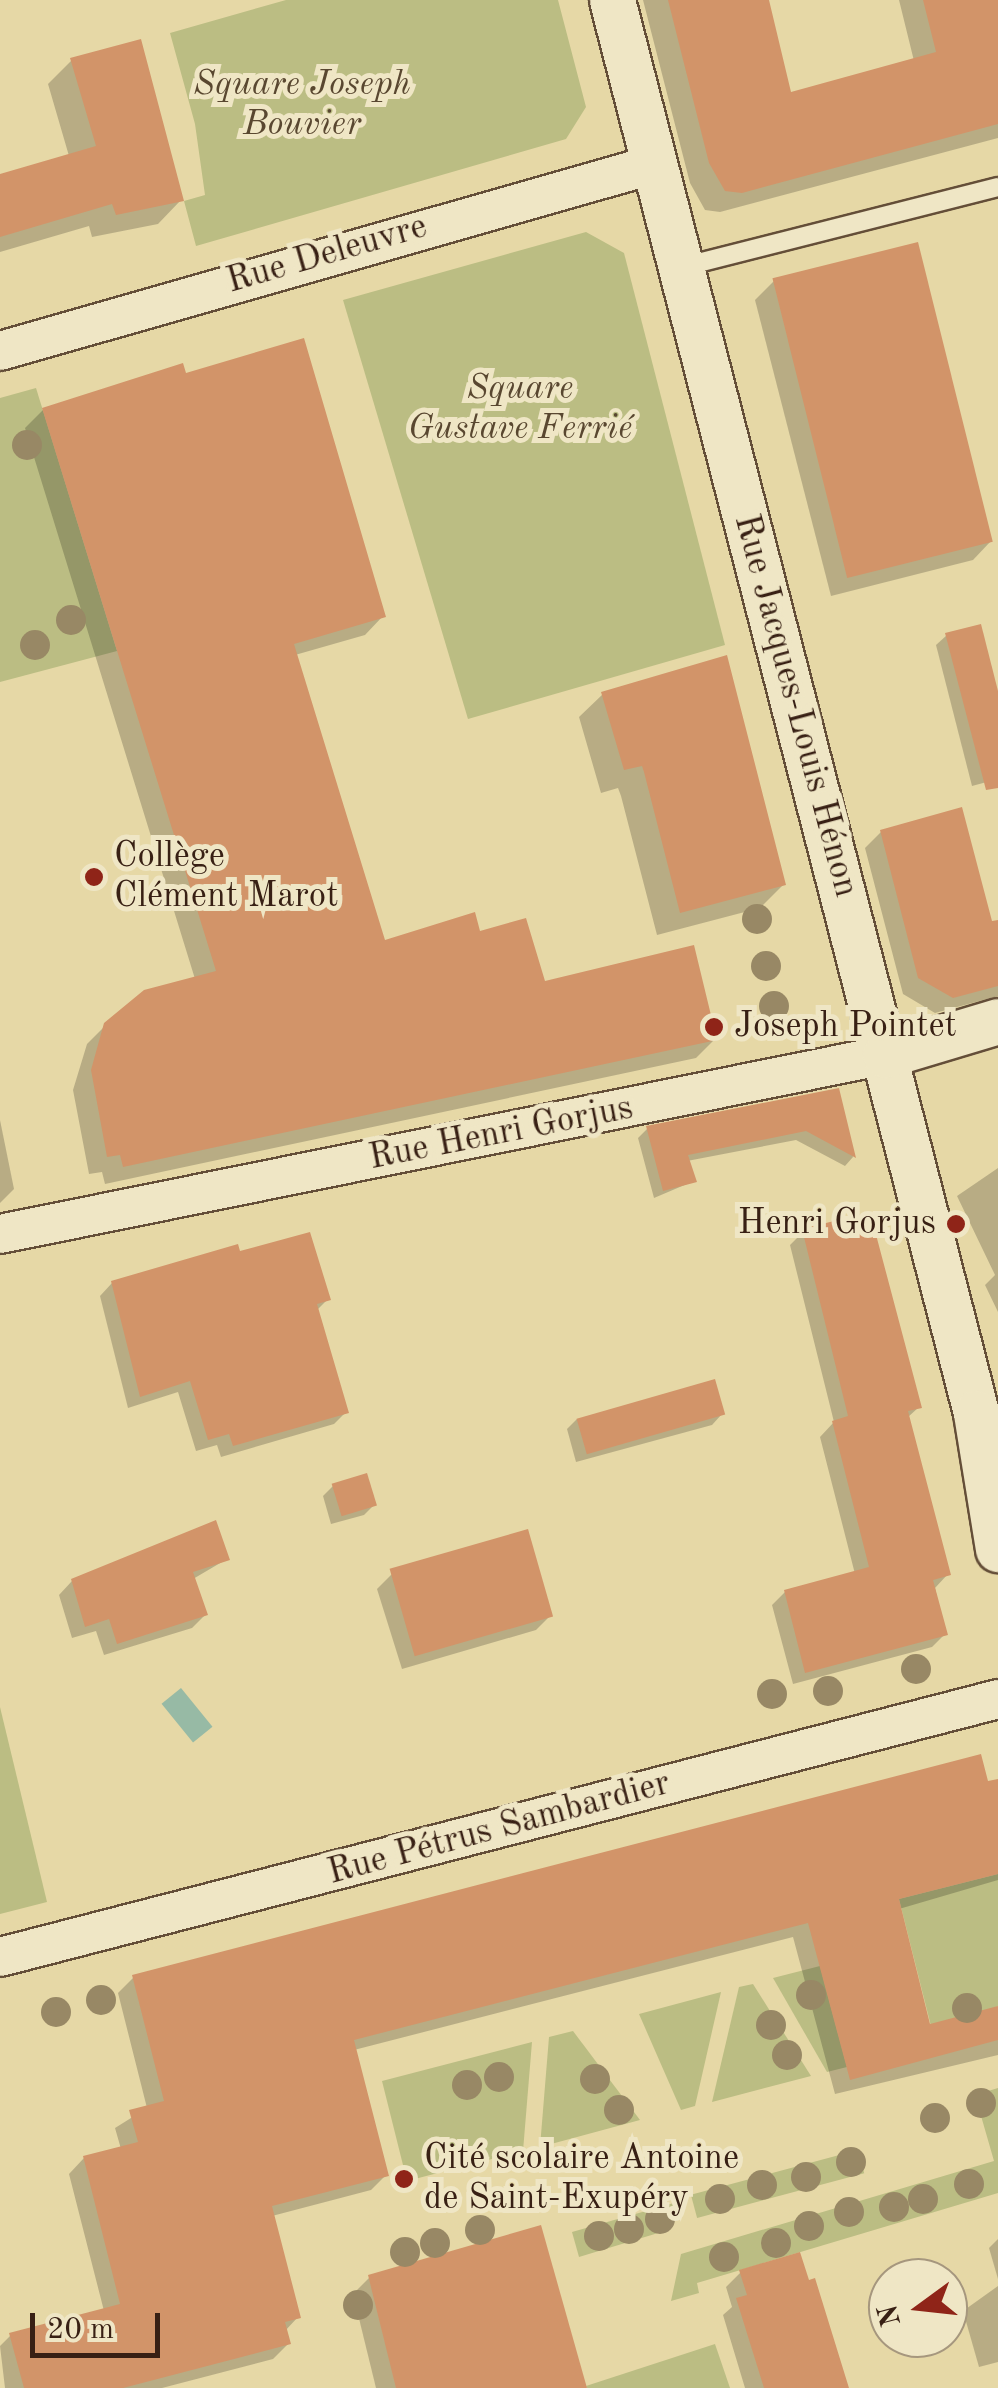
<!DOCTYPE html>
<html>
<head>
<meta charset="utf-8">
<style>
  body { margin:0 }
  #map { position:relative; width:998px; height:2388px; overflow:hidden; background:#e6d8a6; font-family:"Old Standard TT",serif }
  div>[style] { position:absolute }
  .green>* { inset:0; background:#bbbd83; transform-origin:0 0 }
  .water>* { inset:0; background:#97baa5; transform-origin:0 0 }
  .shadow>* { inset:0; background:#0003 }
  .building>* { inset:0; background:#d29469; transform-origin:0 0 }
  .roads { filter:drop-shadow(2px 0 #644e38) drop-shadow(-2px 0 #644e38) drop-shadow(0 2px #644e38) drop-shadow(0 -2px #644e38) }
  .service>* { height:18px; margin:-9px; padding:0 9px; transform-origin:9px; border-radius:9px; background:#efe6c5 }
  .minor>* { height:38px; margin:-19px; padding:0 19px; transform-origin:19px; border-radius:19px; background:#efe6c5 }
  .tertiary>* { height:45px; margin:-22.5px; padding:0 22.5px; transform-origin:22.5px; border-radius:22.5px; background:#efe6c5 }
  .trees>* { width:30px; height:30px; margin:-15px; border-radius:50%; background:#988865 }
  .dots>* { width:28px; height:28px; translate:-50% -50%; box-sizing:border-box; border:5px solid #efe6c5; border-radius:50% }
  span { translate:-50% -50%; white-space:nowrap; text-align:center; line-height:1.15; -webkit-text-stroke:10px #efe6c5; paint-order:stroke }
  .park-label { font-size:35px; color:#594730; font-style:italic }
  .street-label { font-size:35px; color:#382014 }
  .poi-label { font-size:35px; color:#382014 }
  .left { translate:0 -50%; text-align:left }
  .right { translate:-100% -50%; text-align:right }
  .north { position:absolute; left:868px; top:2258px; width:100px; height:100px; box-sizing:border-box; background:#efe6c5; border:2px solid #a6977e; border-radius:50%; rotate:255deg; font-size:28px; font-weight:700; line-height:40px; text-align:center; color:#382014 }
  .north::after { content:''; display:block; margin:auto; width:35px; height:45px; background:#8f2418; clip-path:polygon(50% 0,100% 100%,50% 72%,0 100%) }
  .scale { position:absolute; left:30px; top:2313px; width:130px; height:45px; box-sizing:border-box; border:5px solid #382014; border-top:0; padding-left:12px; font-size:30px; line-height:35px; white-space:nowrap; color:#382014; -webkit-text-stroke:8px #efe6c5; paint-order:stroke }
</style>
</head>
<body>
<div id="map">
  <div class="green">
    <i style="clip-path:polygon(286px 0,558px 0,586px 107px,566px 139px,196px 246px,184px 201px,205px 195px,195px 124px,170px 33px)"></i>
    <i style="clip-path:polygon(586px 232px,624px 253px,725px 645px,468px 719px,343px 300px)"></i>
    <i style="clip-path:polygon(36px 388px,117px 651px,0 682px,0 398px)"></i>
    <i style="clip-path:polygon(0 1707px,47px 1902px,0 1914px)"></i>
    <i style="clip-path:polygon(998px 1874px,998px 2006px,936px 2046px,899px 1899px)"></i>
    <i style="clip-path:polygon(820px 1966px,847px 2067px,827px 2072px,773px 1978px)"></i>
    <i style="clip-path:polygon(753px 1984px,811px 2076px,712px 2102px,739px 1987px)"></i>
    <i style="clip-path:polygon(721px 1992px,695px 2106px,681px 2110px,639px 2014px)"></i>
    <i style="clip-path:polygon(573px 2031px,640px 2120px,540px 2147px,549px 2037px)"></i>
    <i style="clip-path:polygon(532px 2042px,523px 2151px,407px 2181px,382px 2081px)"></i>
    <i style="clip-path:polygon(998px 2088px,998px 2193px,697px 2283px,699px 2293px,671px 2301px,681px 2254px,994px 2161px,975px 2095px)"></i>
    <i style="left:858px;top:2150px;width:24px;height:173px;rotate:75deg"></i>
    <i style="clip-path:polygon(674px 2203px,668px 2230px,579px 2257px,572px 2232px)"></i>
    <i style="clip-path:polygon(715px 2344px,730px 2388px,587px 2388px,586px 2386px)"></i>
  </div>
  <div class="water">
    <i style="left:181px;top:1688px;width:50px;height:25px;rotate:51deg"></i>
  </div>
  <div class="shadow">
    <i style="clip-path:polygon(643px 0,765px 0,789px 95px,914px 61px,899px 0,998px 0,998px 138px,720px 212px,705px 210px,690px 183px)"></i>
    <i style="clip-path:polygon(72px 60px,181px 200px,158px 224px,92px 237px,89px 226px,0 252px,0 176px,69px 156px,48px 84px)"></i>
    <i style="clip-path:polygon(774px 281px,991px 541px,973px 560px,831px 596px,755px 300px)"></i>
    <i style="clip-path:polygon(185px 376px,383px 616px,365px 635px,295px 655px,383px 943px,543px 984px,714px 1040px,696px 1058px,105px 1184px,102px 1172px,89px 1174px,73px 1090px,87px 1044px,106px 1025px,195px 979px,25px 428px,43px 410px)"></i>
    <i style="clip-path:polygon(947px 635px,998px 701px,998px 779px,972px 786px,936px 645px)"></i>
    <i style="clip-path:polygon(603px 694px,783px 885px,760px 908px,657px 935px,621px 796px,618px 788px,601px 793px,579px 717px)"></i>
    <i style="clip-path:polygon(881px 832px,991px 924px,998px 922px,998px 996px,935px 1013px,903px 994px,865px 848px)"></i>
    <i style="clip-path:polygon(837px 1091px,853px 1157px,845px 1166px,796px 1140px,687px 1161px,694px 1181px,654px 1198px,638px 1138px,647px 1129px)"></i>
    <i style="clip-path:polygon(0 1120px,14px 1189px,0 1203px)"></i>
    <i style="clip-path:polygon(998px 1168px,998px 1312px,985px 1285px,995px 1275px,957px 1196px)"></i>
    <i style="clip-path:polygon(803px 1232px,919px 1407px,907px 1418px,948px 1574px,935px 1588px,945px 1634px,932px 1647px,793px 1684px,772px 1605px,785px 1592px,855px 1574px,820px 1437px,834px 1422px,790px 1245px)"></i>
    <i style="clip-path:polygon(239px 1254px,328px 1299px,316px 1311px,346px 1412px,334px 1424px,221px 1457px,217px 1445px,196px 1451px,178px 1392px,128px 1408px,100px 1296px,112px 1283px)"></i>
    <i style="clip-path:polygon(722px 1414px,712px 1425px,576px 1462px,567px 1429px,577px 1419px)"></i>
    <i style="clip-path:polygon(333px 1486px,374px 1505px,364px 1515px,331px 1524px,323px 1496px)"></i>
    <i style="clip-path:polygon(227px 1559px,193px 1579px,205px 1615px,192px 1628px,104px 1655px,96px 1631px,72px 1638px,59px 1595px,72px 1581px)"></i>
    <i style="clip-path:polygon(392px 1574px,551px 1615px,536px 1630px,402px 1669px,377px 1589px)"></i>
    <i style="clip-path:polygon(998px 1782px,998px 1880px,899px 1909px,928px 2027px,998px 2008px,998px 2055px,835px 2094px,793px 1937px,354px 2050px,386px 2175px,371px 2190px,272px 2216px,298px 2317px,285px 2331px,288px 2344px,273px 2359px,162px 2388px,5px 2388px,0 2346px,10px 2336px,104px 2311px,69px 2174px,84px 2158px,121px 2149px,115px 2128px,147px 2108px,118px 1993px,134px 1977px)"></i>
    <i style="clip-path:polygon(998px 2239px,998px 2279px,989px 2248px)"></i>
    <i style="clip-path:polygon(741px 2272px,846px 2388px,745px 2388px,723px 2315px,732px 2307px,726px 2287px)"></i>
    <i style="clip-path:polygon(370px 2277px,584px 2388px,376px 2388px,353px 2294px)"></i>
    <i style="clip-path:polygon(998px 2286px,998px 2362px,979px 2367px,963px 2311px)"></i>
  </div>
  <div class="building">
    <i style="clip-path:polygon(668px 0,769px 0,791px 92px,936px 52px,923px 0,998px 0,998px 124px,742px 193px,725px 191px,709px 163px)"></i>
    <i style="clip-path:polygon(141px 39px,184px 201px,116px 215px,112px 204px,0 237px,0 174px,96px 146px,70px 58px)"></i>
    <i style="left:918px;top:242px;width:309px;height:150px;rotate:76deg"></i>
    <i style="clip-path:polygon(304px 338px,386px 617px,294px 644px,385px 940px,475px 912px,480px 931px,526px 918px,545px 981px,694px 945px,717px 1040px,123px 1167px,120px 1155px,107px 1157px,91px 1070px,104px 1023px,144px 990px,216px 971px,42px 408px,183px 363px,186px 373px)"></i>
    <i style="clip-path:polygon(981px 624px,998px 691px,998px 788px,986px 790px,945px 633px)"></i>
    <i style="clip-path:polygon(727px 655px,786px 885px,680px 913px,644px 772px,642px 766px,624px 770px,601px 692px)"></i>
    <i style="clip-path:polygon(962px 807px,992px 921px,998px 920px,998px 986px,953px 998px,918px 978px,880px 830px)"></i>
    <i style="clip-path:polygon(839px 1088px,856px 1158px,806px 1131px,688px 1155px,697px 1182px,663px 1191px,646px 1126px)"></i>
    <i style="clip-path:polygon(870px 1212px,922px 1408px,908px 1411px,951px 1575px,933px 1580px,948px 1635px,805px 1673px,784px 1590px,869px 1567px,832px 1421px,848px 1416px,802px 1229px)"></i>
    <i style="clip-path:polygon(310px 1232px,331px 1300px,317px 1304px,349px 1413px,233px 1446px,229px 1434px,208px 1440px,190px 1381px,140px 1397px,111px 1281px,238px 1244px,240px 1251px)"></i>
    <i style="left:715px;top:1379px;width:37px;height:144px;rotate:74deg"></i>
    <i style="left:367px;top:1473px;width:34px;height:37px;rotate:73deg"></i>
    <i style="clip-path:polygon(216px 1520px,230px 1560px,193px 1572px,208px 1615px,117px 1644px,109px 1619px,85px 1627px,71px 1579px)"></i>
    <i style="left:528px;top:1529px;width:91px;height:144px;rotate:74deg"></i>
    <i style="clip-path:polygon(981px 1754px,988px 1781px,998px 1779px,998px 1874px,899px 1899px,930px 2024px,998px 2006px,998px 2040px,850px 2080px,808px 1923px,354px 2040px,389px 2176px,272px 2206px,301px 2318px,285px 2322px,291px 2344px,123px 2388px,24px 2388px,9px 2333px,120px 2304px,83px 2156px,138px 2142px,129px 2110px,164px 2101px,132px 1975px)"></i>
    <i style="clip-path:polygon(541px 2225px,587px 2388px,396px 2388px,368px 2275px)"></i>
    <i style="clip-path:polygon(800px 2252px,809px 2280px,815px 2278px,849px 2388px,764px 2388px,736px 2298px,747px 2295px,739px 2270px)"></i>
  </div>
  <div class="roads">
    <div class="service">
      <i style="left:682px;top:267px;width:326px;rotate:-14.2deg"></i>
    </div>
    <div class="minor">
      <i style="left:0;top:351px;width:681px;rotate:-15.93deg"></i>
      <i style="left:0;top:1234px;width:903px;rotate:-11.43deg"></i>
      <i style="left:0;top:1957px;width:1031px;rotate:-14.49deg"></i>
    </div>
    <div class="tertiary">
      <i style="left:612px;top:0;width:1459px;rotate:75.55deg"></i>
      <i style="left:976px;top:1413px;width:138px;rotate:80.8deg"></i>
      <i style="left:885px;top:1055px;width:118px;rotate:-16.7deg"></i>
    </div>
  </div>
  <div class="trees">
    <i style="left:27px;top:445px"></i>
    <i style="left:71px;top:620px"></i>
    <i style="left:35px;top:645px"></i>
    <i style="left:757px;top:919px"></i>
    <i style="left:766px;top:966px"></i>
    <i style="left:774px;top:1006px"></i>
    <i style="left:916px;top:1669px"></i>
    <i style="left:828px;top:1691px"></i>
    <i style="left:772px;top:1694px"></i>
    <i style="left:811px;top:1995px"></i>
    <i style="left:101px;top:2000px"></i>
    <i style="left:967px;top:2008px"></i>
    <i style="left:56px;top:2012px"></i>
    <i style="left:771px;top:2025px"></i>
    <i style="left:787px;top:2055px"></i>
    <i style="left:499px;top:2077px"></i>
    <i style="left:595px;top:2079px"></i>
    <i style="left:467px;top:2085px"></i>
    <i style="left:981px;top:2103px"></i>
    <i style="left:619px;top:2110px"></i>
    <i style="left:935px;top:2118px"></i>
    <i style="left:851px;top:2162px"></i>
    <i style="left:806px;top:2177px"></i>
    <i style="left:969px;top:2184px"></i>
    <i style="left:762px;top:2185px"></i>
    <i style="left:720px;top:2199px"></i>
    <i style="left:923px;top:2199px"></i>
    <i style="left:894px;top:2207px"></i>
    <i style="left:849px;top:2212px"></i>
    <i style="left:660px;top:2219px"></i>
    <i style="left:809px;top:2226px"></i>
    <i style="left:629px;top:2229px"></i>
    <i style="left:480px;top:2230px"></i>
    <i style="left:599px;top:2236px"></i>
    <i style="left:435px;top:2243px"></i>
    <i style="left:776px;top:2243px"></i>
    <i style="left:405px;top:2252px"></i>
    <i style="left:724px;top:2257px"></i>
    <i style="left:358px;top:2305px"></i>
  </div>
  <div class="dots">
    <i style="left:94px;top:877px;background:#8f2418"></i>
    <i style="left:714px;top:1027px;background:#8f2418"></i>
    <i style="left:956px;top:1224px;background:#8f2418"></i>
    <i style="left:404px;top:2179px;background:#8f2418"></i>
  </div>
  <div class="park-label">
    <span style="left:302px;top:105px">Square Joseph<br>Bouvier</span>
    <span style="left:520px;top:409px">Square<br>Gustave Ferrié</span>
  </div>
  <div class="street-label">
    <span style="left:327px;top:255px;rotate:-16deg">Rue Deleuvre</span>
    <span style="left:795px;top:706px;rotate:75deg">Rue Jacques-Louis Hénon</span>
    <span style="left:501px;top:1134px;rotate:-11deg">Rue Henri Gorjus</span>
    <span style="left:499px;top:1829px;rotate:-15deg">Rue Pétrus Sambardier</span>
  </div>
  <div class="poi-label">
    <span class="left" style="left:114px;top:877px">Collège<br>Clément Marot</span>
    <span class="left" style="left:734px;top:1027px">Joseph Pointet</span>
    <span class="right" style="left:936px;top:1224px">Henri Gorjus</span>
    <span class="left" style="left:424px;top:2179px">Cité scolaire Antoine<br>de Saint-Exupéry</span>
  </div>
  <div class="north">N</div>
  <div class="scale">20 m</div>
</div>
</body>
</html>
